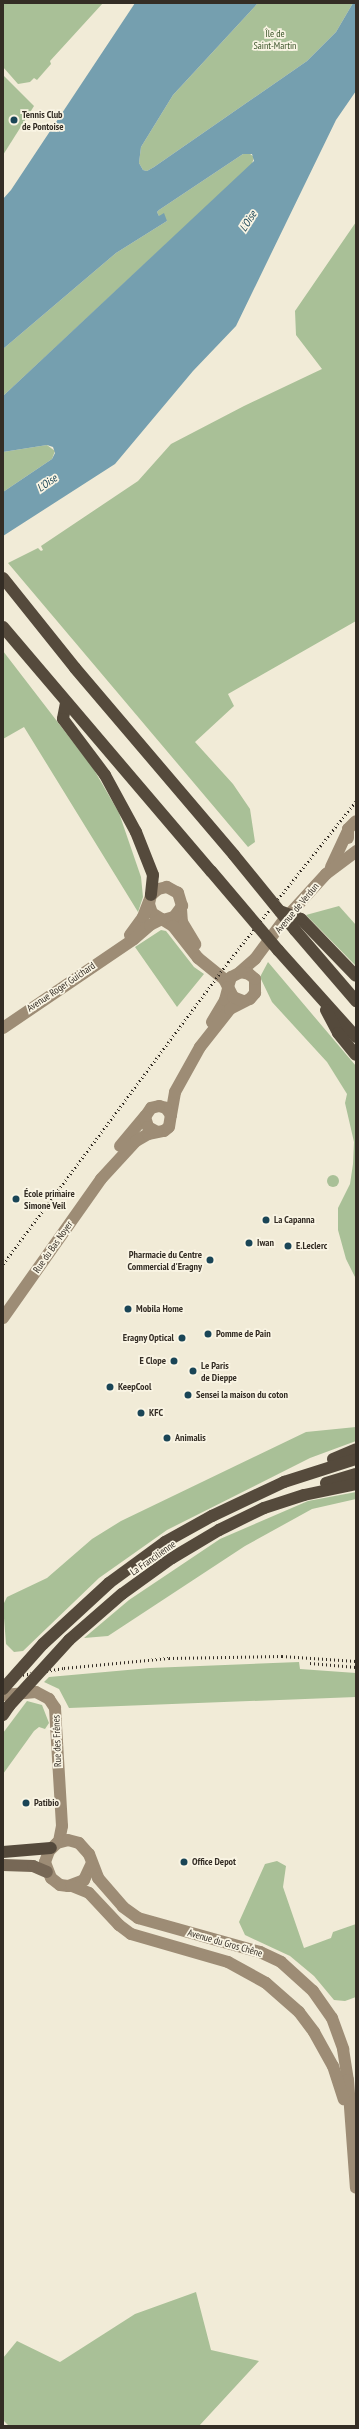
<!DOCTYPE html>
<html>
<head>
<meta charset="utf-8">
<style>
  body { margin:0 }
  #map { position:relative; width:359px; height:2429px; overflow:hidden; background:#f1ebd7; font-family:"PT Sans Narrow",sans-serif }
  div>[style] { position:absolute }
  .green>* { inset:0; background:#a9c097 }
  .round { border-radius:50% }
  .water>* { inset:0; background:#759faf }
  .secondary>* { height:12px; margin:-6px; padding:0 6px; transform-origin:6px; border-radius:6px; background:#9d8c75 }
  .primary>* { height:12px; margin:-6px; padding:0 6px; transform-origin:6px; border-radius:6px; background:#776856 }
  .highway>* { height:12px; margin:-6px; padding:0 6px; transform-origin:6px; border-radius:6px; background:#554a3c }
  .rail>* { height:2.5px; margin-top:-1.25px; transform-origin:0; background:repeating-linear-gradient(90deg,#342d25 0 1px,transparent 0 4px) }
  .highway-bridge>* { height:12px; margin:-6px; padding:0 6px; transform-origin:6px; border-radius:6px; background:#554a3c }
  .dots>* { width:11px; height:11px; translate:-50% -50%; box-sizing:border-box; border:2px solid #f9f4e3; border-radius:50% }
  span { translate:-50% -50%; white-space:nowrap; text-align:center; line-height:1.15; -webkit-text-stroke:3.5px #f9f4e3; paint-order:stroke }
  .park-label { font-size:10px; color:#3a5329 }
  .poi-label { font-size:10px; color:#342d25; font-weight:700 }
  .left { translate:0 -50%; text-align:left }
  .right { translate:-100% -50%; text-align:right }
  .street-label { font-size:10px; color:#342d25 }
  .water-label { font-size:11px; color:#1a4556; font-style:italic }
  .frame { position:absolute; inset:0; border:4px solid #342d25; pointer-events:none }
</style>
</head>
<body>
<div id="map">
  <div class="green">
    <i style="clip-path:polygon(3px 3px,103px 3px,50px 61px,51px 64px,37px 80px,34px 78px,30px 82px,18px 84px,3px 67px)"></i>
    <i style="clip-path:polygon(258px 3px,353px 3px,336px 32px,307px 61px,154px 167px,147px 171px,143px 170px,139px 163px,141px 147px,173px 95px)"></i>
    <i style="clip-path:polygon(3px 75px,34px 106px,3px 155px)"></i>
    <i style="clip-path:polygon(249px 153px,254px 157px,252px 164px,3px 396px,3px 349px,116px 253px,167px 221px,159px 216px,157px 212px,159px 210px,243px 154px)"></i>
    <i style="clip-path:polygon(356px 222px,356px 621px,228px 694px,234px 706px,195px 742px,233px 784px,250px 809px,255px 842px,248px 847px,8px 563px,38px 548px,41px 551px,43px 550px,41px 546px,138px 481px,171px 444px,244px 406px,322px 369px,296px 335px,295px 311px)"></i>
    <i style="clip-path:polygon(47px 445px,55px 451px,52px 459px,3px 492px,3px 452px)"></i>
    <i style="clip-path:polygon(3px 651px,93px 768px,119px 813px,141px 877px,143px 897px,138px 912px,24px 727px,3px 739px)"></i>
    <i style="clip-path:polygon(339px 906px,356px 925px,356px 966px,306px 915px)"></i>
    <i style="clip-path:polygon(161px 930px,166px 931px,194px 967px,204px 974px,177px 1007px,135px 947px)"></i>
    <i style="clip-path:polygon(268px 962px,356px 1066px,356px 1279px,346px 1259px,338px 1230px,338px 1208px,350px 1184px,353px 1164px,354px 1142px,345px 1103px,347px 1094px,327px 1062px,272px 1002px,260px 977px)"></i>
    <i class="round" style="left:327px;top:1175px;width:12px;height:12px"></i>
    <i style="clip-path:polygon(356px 1427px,356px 1441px,310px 1458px,167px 1530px,99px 1578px,23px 1651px,14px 1652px,6px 1644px,3px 1605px,7px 1597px,47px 1578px,92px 1539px,121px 1521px,306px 1432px)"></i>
    <i style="clip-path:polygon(356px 1492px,356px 1499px,312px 1509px,245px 1546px,108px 1636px,84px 1638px,129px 1600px,220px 1539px,308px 1501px)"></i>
    <i style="clip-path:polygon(299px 1662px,300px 1669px,356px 1673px,356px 1697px,69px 1708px,59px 1689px,44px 1682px,49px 1677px,150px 1668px)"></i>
    <i style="clip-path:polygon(27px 1701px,42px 1705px,49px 1723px,45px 1729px,39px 1727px,34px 1731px,3px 1774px,3px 1733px)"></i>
    <i style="clip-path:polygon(277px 1861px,286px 1866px,283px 1887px,304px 1948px,331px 1938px,333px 1932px,356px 1924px,356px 1997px,345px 2001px,334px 2000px,314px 1976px,290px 1956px,245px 1935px,239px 1922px,265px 1864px)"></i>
    <i style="clip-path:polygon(196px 2292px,211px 2350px,259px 2361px,199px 2426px,9px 2426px,3px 2420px,3px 2358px,17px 2341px,60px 2362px,135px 2314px)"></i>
  </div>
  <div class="water">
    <i style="clip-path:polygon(135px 3px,258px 3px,173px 95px,141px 147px,139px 163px,143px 170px,147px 171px,154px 167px,307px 61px,336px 32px,353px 3px,356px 3px,356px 91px,336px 120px,236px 326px,193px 371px,115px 464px,3px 536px,3px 492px,52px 459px,55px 453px,53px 447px,47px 445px,3px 452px,3px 396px,254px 161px,252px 154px,243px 154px,159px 210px,157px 212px,159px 216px,164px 213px,167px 221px,116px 253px,3px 349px,3px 199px,11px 190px)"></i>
  </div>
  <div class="secondary">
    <i style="left:348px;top:838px;width:9px;rotate:-90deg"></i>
    <i style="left:348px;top:829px;width:11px;rotate:-45deg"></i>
    <i style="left:331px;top:867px;width:38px;rotate:-65deg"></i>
    <i style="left:181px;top:909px;width:13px;rotate:86deg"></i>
    <i style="left:182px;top:922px;width:26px;rotate:59deg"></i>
    <i style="left:163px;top:920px;width:11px;rotate:-15deg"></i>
    <i style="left:174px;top:917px;width:14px;rotate:-54deg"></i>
    <i style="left:182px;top:906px;width:14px;rotate:-107deg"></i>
    <i style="left:178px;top:893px;width:13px;rotate:-151deg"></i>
    <i style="left:167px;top:887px;width:9px;rotate:167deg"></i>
    <i style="left:158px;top:889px;width:9px;rotate:139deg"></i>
    <i style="left:151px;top:895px;width:9px;rotate:103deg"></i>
    <i style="left:149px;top:904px;width:9px;rotate:72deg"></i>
    <i style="left:152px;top:913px;width:25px;rotate:32deg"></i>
    <i style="left:173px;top:926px;width:41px;rotate:52deg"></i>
    <i style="left:198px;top:958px;width:33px;rotate:39deg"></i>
    <i style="left:224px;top:979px;width:9px;rotate:63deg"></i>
    <i style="left:130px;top:935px;width:22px;rotate:-54deg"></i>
    <i style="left:143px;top:917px;width:17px;rotate:-69deg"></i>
    <i style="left:240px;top:972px;width:20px;rotate:-41deg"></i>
    <i style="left:255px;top:959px;width:49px;rotate:-53.4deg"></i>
    <i style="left:284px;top:920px;width:62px;rotate:-47.6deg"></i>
    <i style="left:326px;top:874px;width:38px;rotate:-37deg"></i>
    <i style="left:212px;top:1022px;width:26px;rotate:-59deg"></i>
    <i style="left:225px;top:1000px;width:11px;rotate:-75deg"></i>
    <i style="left:3px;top:1028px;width:158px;rotate:-34.2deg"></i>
    <i style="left:134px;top:939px;width:21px;rotate:-41deg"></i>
    <i style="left:150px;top:925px;width:13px;rotate:-27deg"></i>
    <i style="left:171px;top:1115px;width:23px;rotate:-80deg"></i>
    <i style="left:175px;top:1092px;width:51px;rotate:-60.9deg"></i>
    <i style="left:200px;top:1047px;width:48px;rotate:-51.7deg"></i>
    <i style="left:230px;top:1009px;width:22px;rotate:-27deg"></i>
    <i style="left:250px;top:999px;width:8px;rotate:-50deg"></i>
    <i style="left:255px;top:993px;width:14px;rotate:-90deg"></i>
    <i style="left:255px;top:979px;width:8px;rotate:-140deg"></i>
    <i style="left:249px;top:974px;width:8px;rotate:-166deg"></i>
    <i style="left:241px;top:972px;width:11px;rotate:153deg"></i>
    <i style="left:231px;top:977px;width:10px;rotate:107deg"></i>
    <i style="left:228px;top:987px;width:11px;rotate:63deg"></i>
    <i style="left:233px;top:997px;width:11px;rotate:22deg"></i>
    <i style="left:120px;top:1146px;width:40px;rotate:-50deg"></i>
    <i style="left:3px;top:1318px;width:170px;rotate:-54.8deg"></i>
    <i style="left:101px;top:1179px;width:52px;rotate:-47.4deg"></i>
    <i style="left:136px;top:1141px;width:14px;rotate:-30deg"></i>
    <i style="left:148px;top:1134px;width:16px;rotate:-11deg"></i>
    <i style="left:164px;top:1131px;width:6px;rotate:-39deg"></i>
    <i style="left:169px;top:1127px;width:12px;rotate:-81deg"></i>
    <i style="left:171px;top:1115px;width:9px;rotate:-126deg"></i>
    <i style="left:166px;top:1108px;width:7px;rotate:-164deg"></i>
    <i style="left:159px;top:1106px;width:8px;rotate:166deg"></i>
    <i style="left:151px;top:1108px;width:11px;rotate:124deg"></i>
    <i style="left:145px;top:1117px;width:10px;rotate:73deg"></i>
    <i style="left:148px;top:1127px;width:10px;rotate:29deg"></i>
    <i style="left:3px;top:1695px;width:33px;rotate:-5deg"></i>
    <i style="left:36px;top:1692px;width:15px;rotate:28deg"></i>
    <i style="left:49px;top:1699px;width:11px;rotate:56deg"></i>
    <i style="left:55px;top:1708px;width:118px;rotate:86.6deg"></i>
    <i style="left:62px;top:1826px;width:16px;rotate:101deg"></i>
    <i style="left:91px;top:1865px;width:17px;rotate:115deg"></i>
    <i style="left:84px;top:1880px;width:17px;rotate:159deg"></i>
    <i style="left:68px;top:1886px;width:8px;rotate:-173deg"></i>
    <i style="left:60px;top:1885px;width:11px;rotate:-142deg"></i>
    <i style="left:51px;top:1878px;width:17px;rotate:-111deg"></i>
    <i style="left:45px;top:1862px;width:12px;rotate:-70deg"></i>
    <i style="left:49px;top:1851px;width:11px;rotate:-45deg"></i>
    <i style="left:57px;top:1843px;width:11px;rotate:-15deg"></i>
    <i style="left:68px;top:1840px;width:11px;rotate:15deg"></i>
    <i style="left:79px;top:1843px;width:15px;rotate:48deg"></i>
    <i style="left:89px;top:1854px;width:26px;rotate:69deg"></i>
    <i style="left:98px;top:1878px;width:38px;rotate:49deg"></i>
    <i style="left:123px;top:1907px;width:19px;rotate:36deg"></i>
    <i style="left:138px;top:1918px;width:127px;rotate:15.6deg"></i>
    <i style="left:260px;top:1952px;width:23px;rotate:25deg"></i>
    <i style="left:281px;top:1962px;width:43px;rotate:42.2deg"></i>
    <i style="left:313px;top:1991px;width:33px;rotate:55deg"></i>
    <i style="left:332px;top:2018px;width:33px;rotate:70deg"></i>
    <i style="left:343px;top:2049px;width:31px;rotate:81deg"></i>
    <i style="left:348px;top:2080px;width:108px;rotate:85.8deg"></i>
    <i style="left:72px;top:1886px;width:18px;rotate:22deg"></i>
    <i style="left:89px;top:1893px;width:44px;rotate:46.8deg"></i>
    <i style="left:119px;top:1925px;width:15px;rotate:37deg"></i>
    <i style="left:131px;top:1934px;width:101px;rotate:16.1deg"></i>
    <i style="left:228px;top:1962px;width:43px;rotate:28.9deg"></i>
    <i style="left:266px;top:1983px;width:44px;rotate:41.3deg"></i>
    <i style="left:299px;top:2012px;width:25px;rotate:53deg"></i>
    <i style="left:314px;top:2032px;width:39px;rotate:61deg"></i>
    <i style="left:333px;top:2066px;width:35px;rotate:72deg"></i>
  </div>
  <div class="primary">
    <i style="left:3px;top:1865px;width:30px;rotate:2deg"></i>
    <i style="left:33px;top:1866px;width:15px;rotate:23deg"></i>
  </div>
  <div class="highway">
    <i style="left:3px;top:578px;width:115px;rotate:51.3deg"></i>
    <i style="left:75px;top:668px;width:245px;rotate:49.6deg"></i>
    <i style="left:3px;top:627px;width:321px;rotate:49.6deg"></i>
    <i style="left:66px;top:703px;width:16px;rotate:101deg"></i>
    <i style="left:63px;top:719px;width:70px;rotate:53.1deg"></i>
    <i style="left:105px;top:775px;width:65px;rotate:61.5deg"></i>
    <i style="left:136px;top:832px;width:46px;rotate:68.4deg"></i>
    <i style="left:153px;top:875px;width:20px;rotate:96deg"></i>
    <i style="left:301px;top:919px;width:79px;rotate:46deg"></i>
    <i style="left:295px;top:930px;width:94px;rotate:49.3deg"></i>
    <i style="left:278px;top:950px;width:117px;rotate:48.1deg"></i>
    <i style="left:326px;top:1010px;width:26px;rotate:62deg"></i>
    <i style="left:338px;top:1033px;width:28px;rotate:51deg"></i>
    <i style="left:333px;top:1459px;width:25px;rotate:-23deg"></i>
    <i style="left:326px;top:1483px;width:31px;rotate:-17deg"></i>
    <i style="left:69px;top:1640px;width:70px;rotate:-41deg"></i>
    <i style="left:122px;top:1594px;width:62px;rotate:-35.8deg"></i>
    <i style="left:172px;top:1558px;width:55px;rotate:-30.8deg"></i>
    <i style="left:219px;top:1530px;width:50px;rotate:-26.1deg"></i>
    <i style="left:264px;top:1508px;width:42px;rotate:-18deg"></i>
    <i style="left:304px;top:1495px;width:53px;rotate:-11.9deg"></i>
    <i style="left:43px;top:1644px;width:90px;rotate:-42.7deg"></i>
    <i style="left:109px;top:1583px;width:69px;rotate:-36.2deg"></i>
    <i style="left:165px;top:1542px;width:54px;rotate:-29deg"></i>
    <i style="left:212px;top:1516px;width:80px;rotate:-25.3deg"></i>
    <i style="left:284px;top:1482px;width:76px;rotate:-17.7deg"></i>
    <i style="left:3px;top:1715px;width:11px;rotate:-56deg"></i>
    <i style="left:3px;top:1852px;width:48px;rotate:-4.8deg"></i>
  </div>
  <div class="rail">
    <i style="left:3px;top:1264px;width:377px;rotate:-53.3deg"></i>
    <i style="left:228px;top:962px;width:206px;rotate:-51.5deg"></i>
    <i style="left:310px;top:1663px;width:46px;rotate:5deg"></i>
    <i style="left:3px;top:1678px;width:62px;rotate:-9.3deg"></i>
    <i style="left:64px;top:1668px;width:105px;rotate:-5.4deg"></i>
    <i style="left:169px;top:1658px;width:113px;rotate:-1deg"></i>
    <i style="left:282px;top:1656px;width:74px;rotate:3.9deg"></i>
  </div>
  <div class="highway-bridge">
    <i style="left:234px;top:855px;width:97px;rotate:50.9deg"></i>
    <i style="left:211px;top:871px;width:104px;rotate:49.7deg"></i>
    <i style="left:280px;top:911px;width:22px;rotate:21deg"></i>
    <i style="left:3px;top:1689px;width:60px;rotate:-48.4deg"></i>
    <i style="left:9px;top:1706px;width:89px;rotate:-47.7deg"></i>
  </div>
  <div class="dots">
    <i style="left:14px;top:120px;background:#1a4556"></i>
    <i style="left:16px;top:1199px;background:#1a4556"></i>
    <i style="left:266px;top:1220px;background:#1a4556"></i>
    <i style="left:249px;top:1243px;background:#1a4556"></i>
    <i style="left:288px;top:1246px;background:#1a4556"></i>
    <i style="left:210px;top:1260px;background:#1a4556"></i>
    <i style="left:128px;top:1309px;background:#1a4556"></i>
    <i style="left:208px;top:1334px;background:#1a4556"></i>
    <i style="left:182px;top:1338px;background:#1a4556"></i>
    <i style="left:174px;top:1361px;background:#1a4556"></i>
    <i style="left:193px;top:1371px;background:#1a4556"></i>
    <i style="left:110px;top:1387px;background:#1a4556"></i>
    <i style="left:188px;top:1395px;background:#1a4556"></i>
    <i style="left:141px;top:1413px;background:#1a4556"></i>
    <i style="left:167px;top:1438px;background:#1a4556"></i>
    <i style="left:26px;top:1803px;background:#1a4556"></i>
    <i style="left:184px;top:1862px;background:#1a4556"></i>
  </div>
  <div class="park-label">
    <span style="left:275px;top:39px">Île de<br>Saint-Martin</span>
  </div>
  <div class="poi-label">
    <span class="left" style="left:22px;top:120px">Tennis Club<br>de Pontoise</span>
    <span class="left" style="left:24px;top:1199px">École primaire<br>Simone Veil</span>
    <span class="left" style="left:274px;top:1220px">La Capanna</span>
    <span class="left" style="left:257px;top:1243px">Iwan</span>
    <span class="left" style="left:296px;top:1246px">E.Leclerc</span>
    <span class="right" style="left:202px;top:1260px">Pharmacie du Centre<br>Commercial d'Eragny</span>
    <span class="left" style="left:136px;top:1309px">Mobila Home</span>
    <span class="left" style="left:216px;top:1334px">Pomme de Pain</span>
    <span class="right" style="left:174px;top:1338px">Eragny Optical</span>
    <span class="right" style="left:166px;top:1361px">E Clope</span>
    <span class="left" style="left:201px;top:1371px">Le Paris<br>de Dieppe</span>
    <span class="left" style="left:118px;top:1387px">KeepCool</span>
    <span class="left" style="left:196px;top:1395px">Sensei la maison du coton</span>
    <span class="left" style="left:149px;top:1413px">KFC</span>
    <span class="left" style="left:175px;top:1438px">Animalis</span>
    <span class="left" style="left:34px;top:1803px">Patibio</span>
    <span class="left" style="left:192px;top:1862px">Office Depot</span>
  </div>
  <div class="street-label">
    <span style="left:297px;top:908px;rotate:-50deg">Avenue de Verdun</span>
    <span style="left:61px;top:987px;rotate:-34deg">Avenue Roger Guichard</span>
    <span style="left:53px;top:1247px;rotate:-55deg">Rue du Bas Noyer</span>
    <span style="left:153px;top:1558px;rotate:-35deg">La Francilienne</span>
    <span style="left:57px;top:1741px;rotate:-92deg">Rue des Frênes</span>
    <span style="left:225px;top:1943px;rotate:16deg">Avenue du Gros Chêne</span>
  </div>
  <div class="water-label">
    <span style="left:248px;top:221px;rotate:-57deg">L'Oise</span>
    <span style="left:47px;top:483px;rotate:-35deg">L'Oise</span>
  </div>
  <div class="frame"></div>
</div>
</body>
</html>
